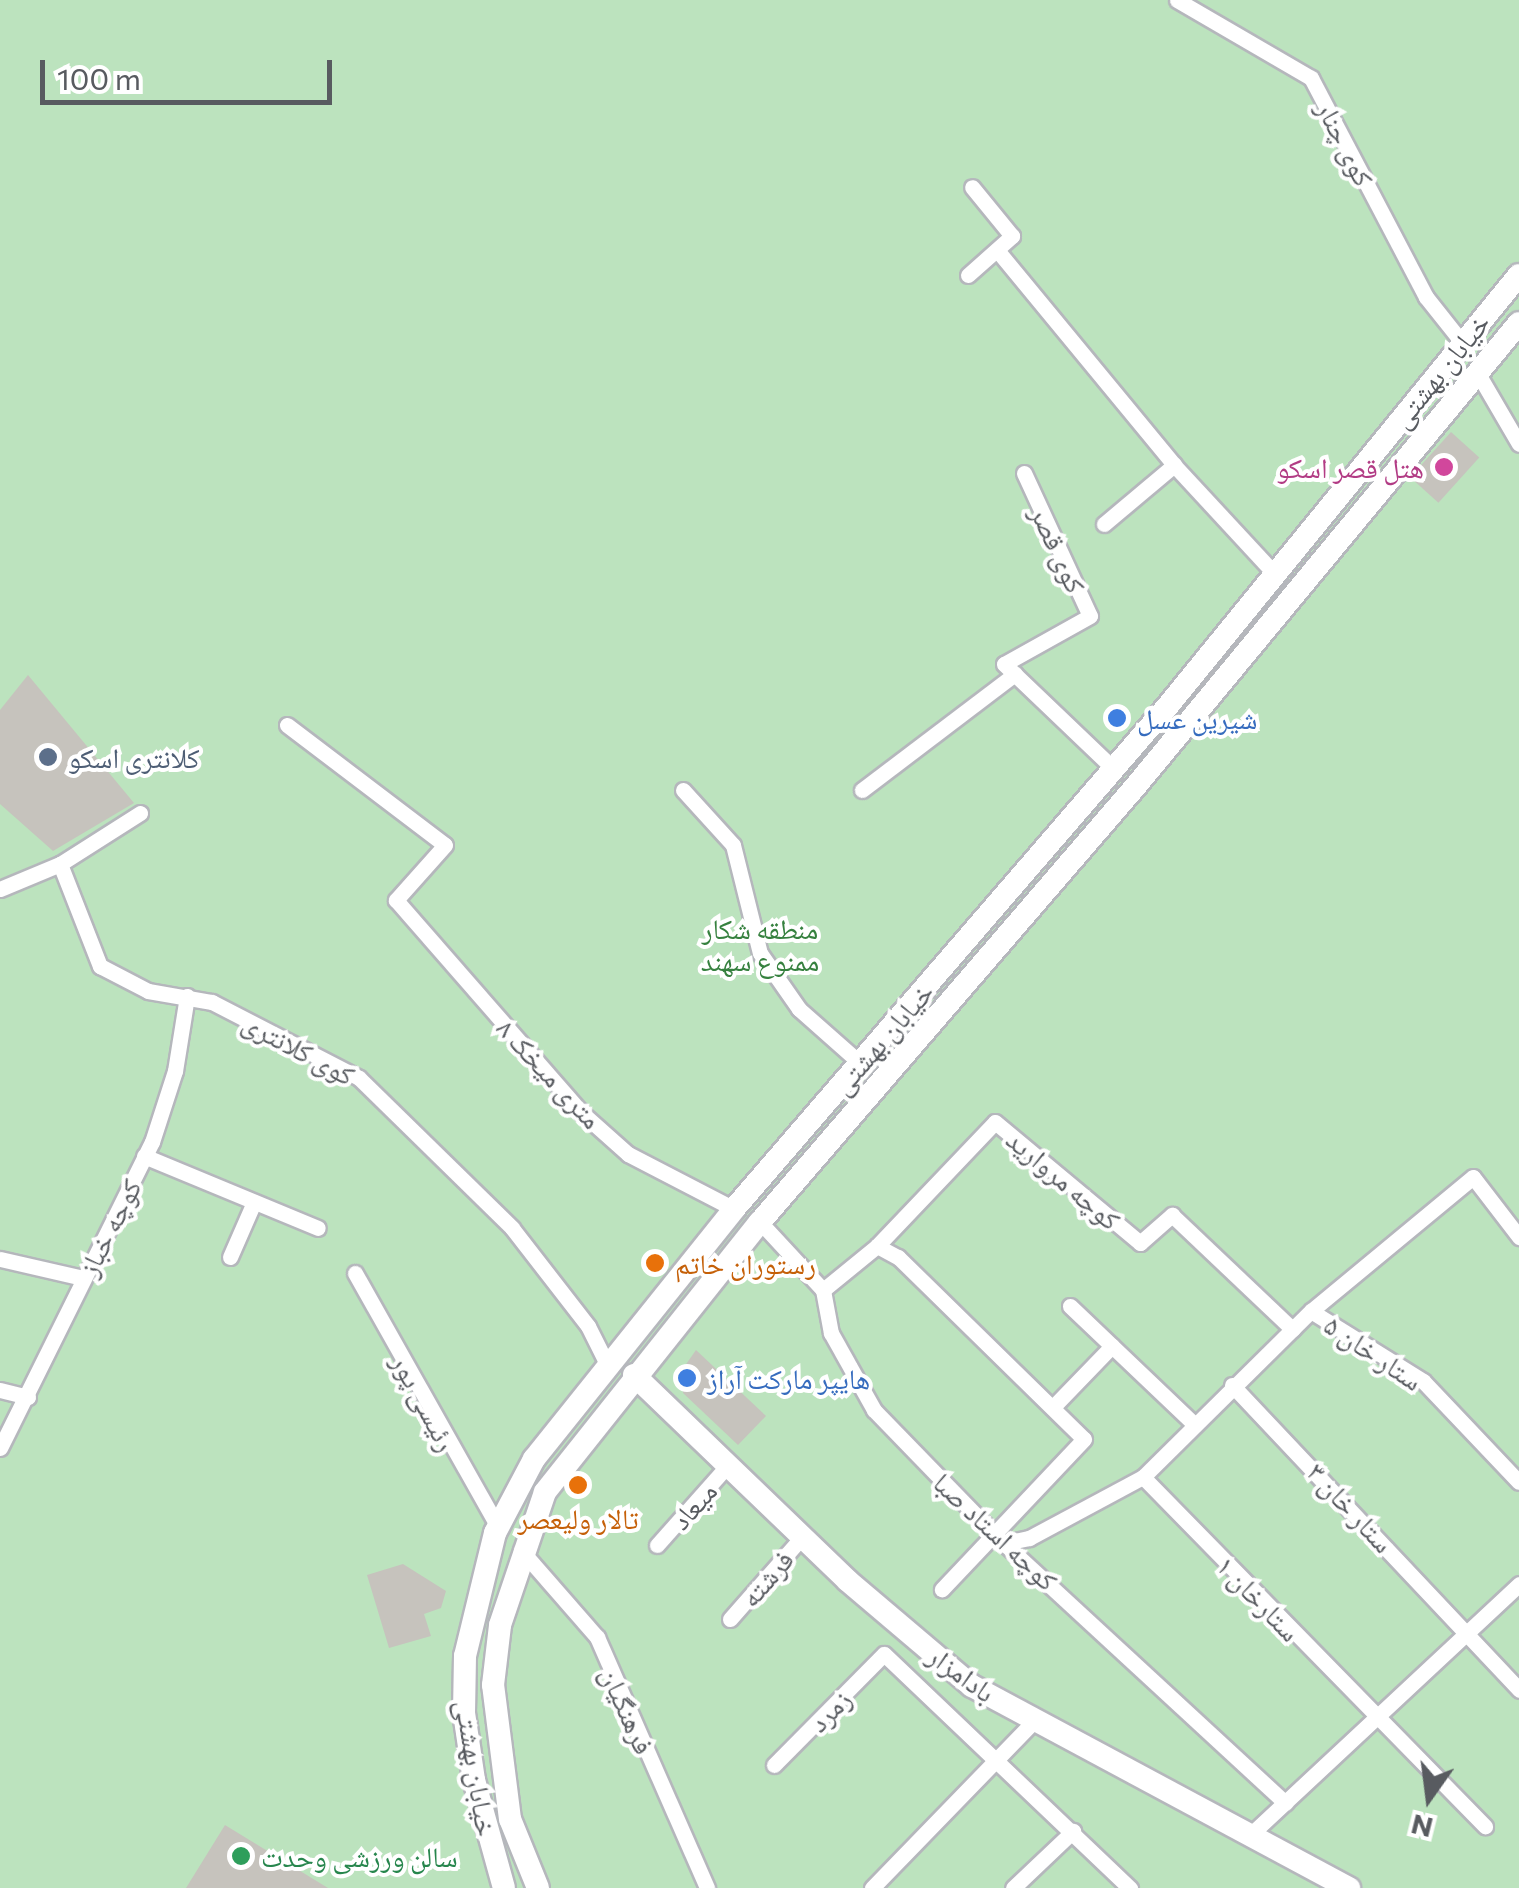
<!DOCTYPE html>
<html>
<head>
<meta charset="utf-8">
<style>
  body { margin:0 }
  #map { position:relative; width:1519px; height:1888px; overflow:hidden; background:#ebe9df; font-family:Commissioner,"Noto Naskh Arabic",sans-serif }
  div>[style] { position:absolute }
  .green>* { inset:0; background:#bce3be; transform-origin:0 0 }
  .building>* { inset:0; background:#c6c3bd; transform-origin:0 0 }
  .roads { filter:drop-shadow(2px 0 #b5b7bc) drop-shadow(-2px 0 #b5b7bc) drop-shadow(0 2px #b5b7bc) drop-shadow(0 -2px #b5b7bc) }
  .street>* { height:15px; margin:-7.5px; padding:0 7.5px; transform-origin:7.5px; border-radius:7.5px; background:#fff }
  .secondary>* { height:22px; margin:-11px; padding:0 11px; transform-origin:11px; border-radius:11px; background:#fff }
  .dots>* { width:28px; height:28px; translate:-50% -50%; box-sizing:border-box; border:5px solid #fff; border-radius:50% }
  span { translate:-50% -50%; white-space:nowrap; text-align:center; line-height:1.15; -webkit-text-stroke:8px #fff; paint-order:stroke }
  .street-label { font-size:28px; color:#585b60 }
  .hotel-label { font-size:28px; color:#b23c85 }
  .right { translate:-100% -50%; text-align:right }
  .shop-label { font-size:28px; color:#366cbe }
  .left { translate:0 -50%; text-align:left }
  .service-label { font-size:28px; color:#4e5e75 }
  .park-label { font-size:28px; color:#36813f }
  .food-label { font-size:28px; color:#c56008 }
  .leisure-label { font-size:28px; color:#27864d }
  .north { position:absolute; left:1379px; top:1748px; width:100px; height:100px; -webkit-text-stroke:8px #fff; paint-order:stroke; rotate:194deg; font-size:28px; font-weight:700; line-height:40px; text-align:center; color:#585b60 }
  .north::after { content:''; display:block; margin:auto; width:35px; height:45px; background:#585b60; clip-path:polygon(50% 0,100% 100%,50% 72%,0 100%) }
  .scale { position:absolute; left:40px; top:60px; width:292px; height:45px; box-sizing:border-box; border:5px solid #585b60; border-top:0; padding-left:12px; font-size:30px; line-height:35px; white-space:nowrap; color:#585b60; -webkit-text-stroke:8px #fff; paint-order:stroke }
</style>
</head>
<body>
<div id="map">
  <div class="green">
    <i style="left:0;top:0;width:1519px;height:1888px"></i>
  </div>
  <div class="building">
    <i style="left:1451px;top:432px;width:38px;height:61px;rotate:42deg"></i>
    <i style="clip-path:polygon(28px 675px,134px 803px,53px 851px,0 804px,0 710px)"></i>
    <i style="clip-path:polygon(696px 1350px,766px 1416px,738px 1445px,683px 1393px,682px 1370px)"></i>
    <i style="clip-path:polygon(403px 1564px,446px 1591px,441px 1608px,424px 1614px,431px 1636px,389px 1648px,367px 1575px)"></i>
    <i style="clip-path:polygon(225px 1825px,328px 1888px,186px 1888px)"></i>
  </div>
  <div class="roads">
    <div class="street">
      <i style="left:1177px;top:0;width:155px;rotate:30.2deg"></i>
      <i style="left:1311px;top:78px;width:247px;rotate:62.3deg"></i>
      <i style="left:1426px;top:297px;width:56px;rotate:51.5deg"></i>
      <i style="left:997px;top:250px;width:278px;rotate:50.5deg"></i>
      <i style="left:1174px;top:465px;width:149px;rotate:47.2deg"></i>
      <i style="left:968px;top:275px;width:59px;rotate:-41.6deg"></i>
      <i style="left:1012px;top:236px;width:63px;rotate:-129.2deg"></i>
      <i style="left:1477px;top:372px;width:83px;rotate:59.7deg"></i>
      <i style="left:1024px;top:473px;width:157px;rotate:65.2deg"></i>
      <i style="left:1090px;top:616px;width:98px;rotate:150.8deg"></i>
      <i style="left:1004px;top:664px;width:152px;rotate:43.7deg"></i>
      <i style="left:1104px;top:524px;width:92px;rotate:-40.1deg"></i>
      <i style="left:287px;top:725px;width:198px;rotate:37.2deg"></i>
      <i style="left:445px;top:845px;width:74px;rotate:131.7deg"></i>
      <i style="left:396px;top:900px;width:283px;rotate:48.9deg"></i>
      <i style="left:582px;top:1113px;width:62px;rotate:41.7deg"></i>
      <i style="left:628px;top:1154px;width:119px;rotate:27.4deg"></i>
      <i style="left:683px;top:790px;width:74px;rotate:47.7deg"></i>
      <i style="left:733px;top:845px;width:111px;rotate:76deg"></i>
      <i style="left:760px;top:953px;width:68px;rotate:55.1deg"></i>
      <i style="left:799px;top:1009px;width:81px;rotate:41.5deg"></i>
      <i style="left:862px;top:790px;width:192px;rotate:-37.2deg"></i>
      <i style="left:60px;top:864px;width:110px;rotate:68.6deg"></i>
      <i style="left:100px;top:966px;width:54px;rotate:27.5deg"></i>
      <i style="left:148px;top:991px;width:65px;rotate:9.8deg"></i>
      <i style="left:212px;top:1002px;width:165px;rotate:27.3deg"></i>
      <i style="left:359px;top:1078px;width:214px;rotate:44.4deg"></i>
      <i style="left:512px;top:1228px;width:124px;rotate:52.2deg"></i>
      <i style="left:588px;top:1326px;width:42px;rotate:63.4deg"></i>
      <i style="left:0;top:889px;width:65px;rotate:-22.6deg"></i>
      <i style="left:60px;top:864px;width:95px;rotate:-32.5deg"></i>
      <i style="left:144px;top:1156px;width:188px;rotate:22.5deg"></i>
      <i style="left:760px;top:1222px;width:93px;rotate:47.2deg"></i>
      <i style="left:823px;top:1290px;width:44px;rotate:79.5deg"></i>
      <i style="left:831px;top:1333px;width:88px;rotate:60.8deg"></i>
      <i style="left:874px;top:1410px;width:174px;rotate:45.9deg"></i>
      <i style="left:995px;top:1535px;width:395px;rotate:42.7deg"></i>
      <i style="left:877px;top:1246px;width:171px;rotate:-46.4deg"></i>
      <i style="left:995px;top:1122px;width:189px;rotate:39.8deg"></i>
      <i style="left:1140px;top:1243px;width:43px;rotate:-41.2deg"></i>
      <i style="left:1172px;top:1215px;width:166px;rotate:43.5deg"></i>
      <i style="left:230px;top:1257px;width:60px;rotate:-66.4deg"></i>
      <i style="left:0;top:1259px;width:85px;rotate:12.9deg"></i>
      <i style="left:355px;top:1273px;width:291px;rotate:60.6deg"></i>
      <i style="left:823px;top:1290px;width:70px;rotate:-39.2deg"></i>
      <i style="left:877px;top:1246px;width:24px;rotate:28deg"></i>
      <i style="left:898px;top:1257px;width:260px;rotate:44.4deg"></i>
      <i style="left:1084px;top:1439px;width:207px;rotate:133.4deg"></i>
      <i style="left:1070px;top:1306px;width:171px;rotate:43.6deg"></i>
      <i style="left:1311px;top:1311px;width:132px;rotate:32deg"></i>
      <i style="left:1423px;top:1381px;width:139px;rotate:46.5deg"></i>
      <i style="left:1232px;top:1385px;width:419px;rotate:46.7deg"></i>
      <i style="left:0;top:1390px;width:29px;rotate:14deg"></i>
      <i style="left:1053px;top:1407px;width:85px;rotate:-46deg"></i>
      <i style="left:0;top:1448px;width:342px;rotate:-63.6deg"></i>
      <i style="left:152px;top:1142px;width:75px;rotate:-72.1deg"></i>
      <i style="left:175px;top:1071px;width:76px;rotate:-80.9deg"></i>
      <i style="left:1143px;top:1477px;width:489px;rotate:45.6deg"></i>
      <i style="left:1005px;top:1543px;width:25px;rotate:-12deg"></i>
      <i style="left:1029px;top:1538px;width:129px;rotate:-28.2deg"></i>
      <i style="left:1143px;top:1477px;width:236px;rotate:-44.7deg"></i>
      <i style="left:1311px;top:1311px;width:210px;rotate:-39.6deg"></i>
      <i style="left:1473px;top:1177px;width:76px;rotate:52.5deg"></i>
      <i style="left:657px;top:1545px;width:108px;rotate:-48.4deg"></i>
      <i style="left:521px;top:1550px;width:116px;rotate:48.9deg"></i>
      <i style="left:597px;top:1637px;width:274px;rotate:66.3deg"></i>
      <i style="left:730px;top:1619px;width:109px;rotate:-48.7deg"></i>
      <i style="left:774px;top:1765px;width:156px;rotate:-45.3deg"></i>
      <i style="left:884px;top:1654px;width:340px;rotate:43.6deg"></i>
      <i style="left:1248px;top:1837px;width:371px;rotate:-43deg"></i>
      <i style="left:872px;top:1888px;width:233px;rotate:-45.9deg"></i>
      <i style="left:1013px;top:1888px;width:83px;rotate:-43.5deg"></i>
    </div>
    <div class="secondary">
      <i style="left:634px;top:1375px;width:297px;rotate:43.9deg"></i>
      <i style="left:848px;top:1581px;width:162px;rotate:40.3deg"></i>
      <i style="left:972px;top:1686px;width:428px;rotate:28.2deg"></i>
      <i style="left:504px;top:1888px;width:112px;rotate:-105.5deg"></i>
      <i style="left:474px;top:1780px;width:68px;rotate:-98.5deg"></i>
      <i style="left:464px;top:1713px;width:57px;rotate:-89deg"></i>
      <i style="left:465px;top:1656px;width:127px;rotate:-76.3deg"></i>
      <i style="left:495px;top:1533px;width:84px;rotate:-62.2deg"></i>
      <i style="left:534px;top:1459px;width:320px;rotate:-51.3deg"></i>
      <i style="left:734px;top:1209px;width:663px;rotate:-49.22deg"></i>
      <i style="left:1167px;top:707px;width:557px;rotate:-50.83deg"></i>
      <i style="left:538px;top:1888px;width:74px;rotate:-112.1deg"></i>
      <i style="left:510px;top:1819px;width:135px;rotate:-97.2deg"></i>
      <i style="left:493px;top:1685px;width:60px;rotate:-83.3deg"></i>
      <i style="left:500px;top:1625px;width:140px;rotate:-71.3deg"></i>
      <i style="left:545px;top:1492px;width:345px;rotate:-51.5deg"></i>
      <i style="left:760px;top:1222px;width:574px;rotate:-49.24deg"></i>
      <i style="left:1135px;top:787px;width:602px;rotate:-50.39deg"></i>
    </div>
  </div>
  <div class="dots">
    <i style="left:1444px;top:467px;background:#d1479c"></i>
    <i style="left:1117px;top:718px;background:#3f7fe0"></i>
    <i style="left:48px;top:757px;background:#5c6f8a"></i>
    <i style="left:655px;top:1263px;background:#e8710a"></i>
    <i style="left:687px;top:1378px;background:#3f7fe0"></i>
    <i style="left:578px;top:1485px;background:#e8710a"></i>
    <i style="left:241px;top:1856px;background:#2e9e5b"></i>
  </div>
  <div class="street-label">
    <span style="left:1346px;top:143px;rotate:63deg">کوی چنار</span>
    <span style="left:1440px;top:370px;rotate:-51deg">خیابان بهشتی</span>
    <span style="left:1059px;top:549px;rotate:65deg">کوی قصر</span>
    <span style="left:882px;top:1038px;rotate:-49deg">خیابان بهشتی</span>
    <span style="left:299px;top:1048px;rotate:28deg">کوی کلانتری</span>
    <span style="left:550px;top:1073px;rotate:47deg">۸ متری میخک</span>
    <span style="left:1064px;top:1179px;rotate:40deg">کوچه مروارید</span>
    <span style="left:109px;top:1227px;rotate:-63deg">کوچه خباز</span>
    <span style="left:1374px;top:1352px;rotate:34deg">ستار خان ۵</span>
    <span style="left:425px;top:1402px;rotate:62deg">رئیسی پور</span>
    <span style="left:693px;top:1505px;rotate:-48deg">میعاد</span>
    <span style="left:1351px;top:1507px;rotate:47deg">ستار خان ۳</span>
    <span style="left:996px;top:1531px;rotate:43deg">کوچه استاد صبا</span>
    <span style="left:766px;top:1578px;rotate:-49deg">فرشته</span>
    <span style="left:1259px;top:1598px;rotate:46deg">ستارخان ۱</span>
    <span style="left:962px;top:1673px;rotate:36deg">بادامزار</span>
    <span style="left:628px;top:1710px;rotate:66deg">فرهنگیان</span>
    <span style="left:829px;top:1710px;rotate:-45deg">زمرد</span>
    <span style="left:477px;top:1768px;rotate:81deg">خیابان بهشتی</span>
  </div>
  <div class="hotel-label">
    <span class="right" style="left:1424px;top:467px">هتل قصر اسکو</span>
  </div>
  <div class="shop-label">
    <span class="left" style="left:1137px;top:718px">شیرین عسل</span>
    <span class="left" style="left:707px;top:1378px">هایپر مارکت آراز</span>
  </div>
  <div class="service-label">
    <span class="left" style="left:68px;top:757px">کلانتری اسکو</span>
  </div>
  <div class="park-label">
    <span style="left:760px;top:944px">منطقه شکار<br>ممنوع سهند</span>
  </div>
  <div class="food-label">
    <span class="left" style="left:675px;top:1263px">رستوران خاتم</span>
    <span style="left:578px;top:1518px">تالار ولیعصر</span>
  </div>
  <div class="leisure-label">
    <span class="left" style="left:261px;top:1856px">سالن ورزشی وحدت</span>
  </div>
  <div class="north">N</div>
  <div class="scale">100 m</div>
</div>
</body>
</html>
